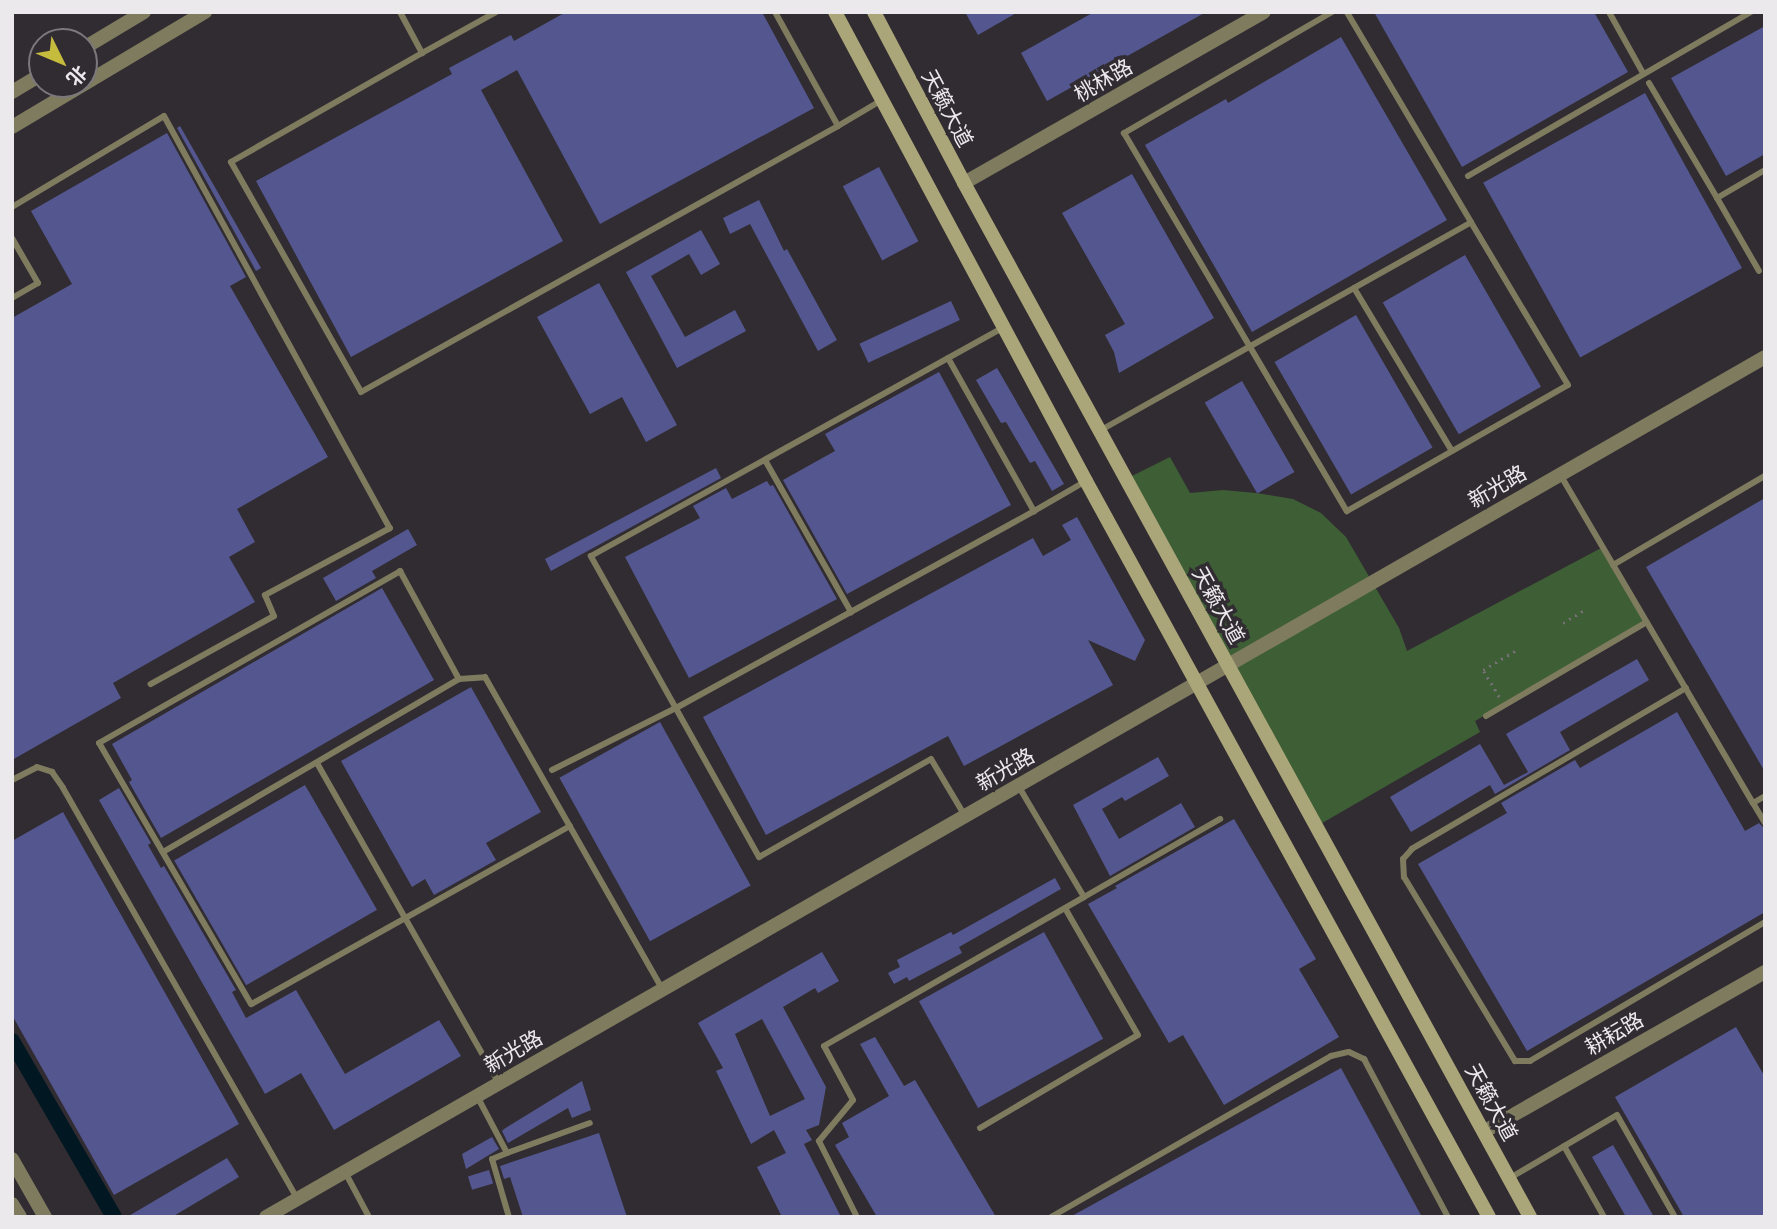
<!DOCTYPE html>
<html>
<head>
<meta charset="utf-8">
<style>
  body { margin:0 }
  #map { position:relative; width:1777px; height:1229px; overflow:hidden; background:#312c31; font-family:"Golos Text","Noto Sans SC",sans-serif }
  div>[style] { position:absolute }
  .green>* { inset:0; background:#3e5e36 }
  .canal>* { height:16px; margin:-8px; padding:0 8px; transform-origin:8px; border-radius:8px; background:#011721 }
  .building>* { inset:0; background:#54578f; transform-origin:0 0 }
  .path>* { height:2.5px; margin-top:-1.25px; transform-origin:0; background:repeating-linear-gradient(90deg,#757175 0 2px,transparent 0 7px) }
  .service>* { height:6px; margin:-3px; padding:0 3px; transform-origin:3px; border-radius:3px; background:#7e7b5f }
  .tertiary>* { height:14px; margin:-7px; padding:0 7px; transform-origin:7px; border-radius:7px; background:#7e7b5f }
  .secondary>* { height:14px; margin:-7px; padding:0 7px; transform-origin:7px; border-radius:7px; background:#aba679 }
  span { translate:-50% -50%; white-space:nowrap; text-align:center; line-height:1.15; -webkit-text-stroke:7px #312c31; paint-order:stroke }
  .street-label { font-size:21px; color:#ece9ec }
  .frame { position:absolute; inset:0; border:14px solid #ece9ec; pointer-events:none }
  .north { position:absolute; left:28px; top:28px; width:70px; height:70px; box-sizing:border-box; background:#312c31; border:2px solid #7c787c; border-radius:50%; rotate:133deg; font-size:19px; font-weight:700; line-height:28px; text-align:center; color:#ece9ec }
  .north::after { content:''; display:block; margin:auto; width:24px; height:32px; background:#c5bc3d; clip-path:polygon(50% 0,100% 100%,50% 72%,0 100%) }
</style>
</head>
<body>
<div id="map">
  <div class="green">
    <i style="clip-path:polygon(1170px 457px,1190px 493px,1223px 490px,1256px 493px,1293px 499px,1321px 513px,1346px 537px,1399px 628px,1407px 651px,1603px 547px,1647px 622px,1475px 721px,1480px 732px,1317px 826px,1126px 479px)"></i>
  </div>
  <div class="canal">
    <i style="left:12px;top:1041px;width:203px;rotate:59.9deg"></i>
  </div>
  <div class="building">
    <i style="clip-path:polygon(566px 12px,762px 12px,814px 108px,600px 224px,517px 70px,481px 90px,563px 241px,351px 357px,256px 181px,452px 74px,449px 68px,511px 35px,514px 41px)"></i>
    <i style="clip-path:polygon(965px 12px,1018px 12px,978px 35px)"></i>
    <i style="clip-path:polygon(1094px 12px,1206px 12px,1047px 101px,1021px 53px)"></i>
    <i style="clip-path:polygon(1374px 12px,1594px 12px,1628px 72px,1462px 167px)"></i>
    <i style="clip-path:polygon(1765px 26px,1765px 154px,1726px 176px,1671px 78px)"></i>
    <i style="clip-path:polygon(1341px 37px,1447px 220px,1252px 332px,1145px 145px,1226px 99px,1228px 103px)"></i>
    <i style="left:1645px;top:93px;width:200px;height:185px;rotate:61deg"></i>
    <i style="clip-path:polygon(180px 126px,261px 268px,256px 271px,177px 128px)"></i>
    <i style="clip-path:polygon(167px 133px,246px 277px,230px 286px,328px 457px,237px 509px,255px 542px,229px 557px,255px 602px,113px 683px,121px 698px,12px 760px,12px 318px,72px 284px,31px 211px)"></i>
    <i style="left:879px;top:167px;width:84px;height:41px;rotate:62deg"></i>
    <i style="clip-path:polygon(1132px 174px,1214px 318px,1119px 373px,1114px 352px,1105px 335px,1125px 324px,1062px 213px)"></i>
    <i style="clip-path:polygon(759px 200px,784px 251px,787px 249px,837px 340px,818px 351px,750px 224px,730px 234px,723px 218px)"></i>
    <i style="clip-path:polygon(701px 230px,720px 264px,701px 275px,689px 254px,651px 276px,685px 337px,735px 310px,746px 331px,677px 368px,626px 272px)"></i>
    <i style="left:1465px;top:255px;width:152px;height:95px;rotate:60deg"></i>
    <i style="clip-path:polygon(599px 283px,677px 425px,646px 442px,622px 397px,590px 414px,537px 317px)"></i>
    <i style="left:951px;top:301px;width:21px;height:101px;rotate:65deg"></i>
    <i style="left:1356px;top:315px;width:153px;height:94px;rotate:60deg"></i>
    <i style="clip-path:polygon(997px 368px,1064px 484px,1052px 491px,1035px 461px,1030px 463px,1006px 422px,1001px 423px,976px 380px)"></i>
    <i style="clip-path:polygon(939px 372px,1011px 505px,847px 594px,783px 480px,835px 451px,825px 434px)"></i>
    <i style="left:1242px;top:381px;width:105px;height:43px;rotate:60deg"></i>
    <i style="clip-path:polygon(716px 468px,721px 478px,551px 571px,545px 559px)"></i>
    <i style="clip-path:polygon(767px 481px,770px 486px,773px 485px,837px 599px,689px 678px,625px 557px,700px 518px,693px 506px,726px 488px,732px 499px)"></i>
    <i style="clip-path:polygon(1765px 498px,1765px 772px,1646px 567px)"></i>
    <i style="clip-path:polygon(1077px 517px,1145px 640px,1135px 661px,1088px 640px,1113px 685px,964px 766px,948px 736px,766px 835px,703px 717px,1033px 538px,1043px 556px,1071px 540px,1062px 525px)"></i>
    <i style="clip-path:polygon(408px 529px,417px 545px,372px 571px,376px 578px,336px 601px,323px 578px)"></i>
    <i style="clip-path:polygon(382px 588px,434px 680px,161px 838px,129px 782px,132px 780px,112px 744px)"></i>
    <i style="clip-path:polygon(1637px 659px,1649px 680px,1560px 732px,1570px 750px,1495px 794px,1490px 785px,1411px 832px,1390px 797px,1480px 744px,1504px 785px,1528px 772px,1506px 734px)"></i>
    <i style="clip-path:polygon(471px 687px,541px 812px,486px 843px,496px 860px,434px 895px,425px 879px,412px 887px,341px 761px)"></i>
    <i style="clip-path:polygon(1677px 712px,1745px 831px,1759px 823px,1765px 829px,1765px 912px,1527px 1051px,1418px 864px,1507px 813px,1501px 803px,1575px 760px,1580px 768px)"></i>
    <i style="left:660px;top:722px;width:187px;height:115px;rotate:61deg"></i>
    <i style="clip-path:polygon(1158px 757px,1169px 776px,1125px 801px,1122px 797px,1102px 809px,1119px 839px,1181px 803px,1195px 827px,1110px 876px,1073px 805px)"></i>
    <i style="left:305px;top:785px;width:144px;height:151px;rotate:60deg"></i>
    <i style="clip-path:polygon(119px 788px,151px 843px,148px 845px,161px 868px,164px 866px,236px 990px,232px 992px,246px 1018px,296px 990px,345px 1074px,439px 1020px,461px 1056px,334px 1130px,301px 1073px,265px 1094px,99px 800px)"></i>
    <i style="clip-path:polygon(63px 812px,239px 1124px,114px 1195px,12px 1015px,12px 841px)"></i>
    <i style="clip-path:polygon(1234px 819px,1316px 959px,1299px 969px,1339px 1037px,1224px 1105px,1183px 1035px,1169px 1043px,1088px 904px,1117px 888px,1115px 886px)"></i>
    <i style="clip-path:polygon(1055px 878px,1061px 889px,959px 947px,962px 953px,909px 981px,907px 977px,894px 984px,888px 973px,900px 967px,897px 960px,951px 932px,953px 935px)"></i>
    <i style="left:1044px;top:932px;width:122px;height:143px;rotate:61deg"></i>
    <i style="clip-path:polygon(evenodd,822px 952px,839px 981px,818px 993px,815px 988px,783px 1007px,826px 1087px,819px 1125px,806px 1130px,812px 1140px,804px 1144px,841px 1217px,782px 1217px,757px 1167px,786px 1153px,774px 1130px,751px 1144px,716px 1071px,723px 1068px,698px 1023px,822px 952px,762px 1019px,805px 1099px,770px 1116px,735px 1034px,762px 1019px)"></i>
    <i style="clip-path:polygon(1736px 1027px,1765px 1077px,1765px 1217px,1684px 1217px,1615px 1097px)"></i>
    <i style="clip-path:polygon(875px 1037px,904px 1086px,915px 1080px,996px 1217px,877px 1217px,835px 1145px,849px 1137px,842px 1123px,889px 1096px,860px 1044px)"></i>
    <i style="clip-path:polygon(1341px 1068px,1422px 1217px,1070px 1217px)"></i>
    <i style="clip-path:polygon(582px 1081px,591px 1110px,572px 1118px,568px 1108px,508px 1143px,502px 1131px,504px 1129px)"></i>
    <i style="clip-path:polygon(599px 1133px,627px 1217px,523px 1217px,510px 1177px,504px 1179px,500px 1166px)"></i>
    <i style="clip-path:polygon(492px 1137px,499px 1149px,466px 1169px,462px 1154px)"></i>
    <i style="clip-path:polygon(1613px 1145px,1654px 1217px,1626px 1217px,1592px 1157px)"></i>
    <i style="clip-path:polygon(227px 1158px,239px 1177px,172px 1217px,127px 1217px)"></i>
    <i style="left:489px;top:1170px;width:14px;height:22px;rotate:73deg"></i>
  </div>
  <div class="path">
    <i style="left:1563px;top:623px;width:26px;rotate:-31deg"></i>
    <i style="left:1499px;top:697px;width:31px;rotate:-121deg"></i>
    <i style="left:1483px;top:670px;width:39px;rotate:-31deg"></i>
  </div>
  <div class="service">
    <i style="left:400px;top:12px;width:47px;rotate:61.8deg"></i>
    <i style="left:422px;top:53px;width:85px;rotate:-29deg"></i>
    <i style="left:1332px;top:12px;width:241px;rotate:149.8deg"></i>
    <i style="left:1124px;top:133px;width:439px;rotate:59.5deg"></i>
    <i style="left:1347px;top:511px;width:254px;rotate:-29.7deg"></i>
    <i style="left:1568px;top:385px;width:190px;rotate:-120.8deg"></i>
    <i style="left:1609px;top:12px;width:70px;rotate:60.9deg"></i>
    <i style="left:422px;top:53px;width:220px;rotate:150.3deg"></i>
    <i style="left:231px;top:162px;width:264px;rotate:60.5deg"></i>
    <i style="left:361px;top:392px;width:546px;rotate:-29.15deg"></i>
    <i style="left:838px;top:126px;width:130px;rotate:-118.9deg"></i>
    <i style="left:1649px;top:83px;width:134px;rotate:59.4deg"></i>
    <i style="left:1717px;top:198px;width:56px;rotate:-30.3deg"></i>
    <i style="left:838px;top:126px;width:51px;rotate:-30.6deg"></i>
    <i style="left:1468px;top:176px;width:327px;rotate:-30.1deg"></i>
    <i style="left:1717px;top:198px;width:84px;rotate:60.1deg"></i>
    <i style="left:12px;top:207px;width:177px;rotate:-30.9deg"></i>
    <i style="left:164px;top:116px;width:470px;rotate:61.3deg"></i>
    <i style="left:390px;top:528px;width:142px;rotate:151.8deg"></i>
    <i style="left:265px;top:595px;width:23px;rotate:67deg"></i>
    <i style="left:274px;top:616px;width:141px;rotate:151.1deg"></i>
    <i style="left:12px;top:238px;width:52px;rotate:60deg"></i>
    <i style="left:38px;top:283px;width:30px;rotate:150deg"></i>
    <i style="left:1354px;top:288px;width:190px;rotate:59deg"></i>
    <i style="left:948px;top:358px;width:176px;rotate:60.7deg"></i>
    <i style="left:1034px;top:511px;width:60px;rotate:-30deg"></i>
    <i style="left:1101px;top:430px;width:424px;rotate:-29.3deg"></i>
    <i style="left:1471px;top:222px;width:244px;rotate:-120.6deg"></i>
    <i style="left:765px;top:460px;width:175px;rotate:60.5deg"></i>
    <i style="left:1561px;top:476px;width:379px;rotate:59.6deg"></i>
    <i style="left:1753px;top:803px;width:14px;rotate:-30deg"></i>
    <i style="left:1613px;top:565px;width:176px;rotate:-30.4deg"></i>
    <i style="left:1686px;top:688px;width:318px;rotate:149.6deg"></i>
    <i style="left:1412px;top:849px;width:13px;rotate:132deg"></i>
    <i style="left:1403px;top:859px;width:18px;rotate:87deg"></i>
    <i style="left:1404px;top:877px;width:215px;rotate:58.9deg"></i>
    <i style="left:1515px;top:1061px;width:15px"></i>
    <i style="left:1530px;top:1061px;width:273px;rotate:-30.6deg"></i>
    <i style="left:1486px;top:716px;width:186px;rotate:-30.3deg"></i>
    <i style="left:317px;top:763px;width:368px;rotate:60.4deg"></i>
    <i style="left:552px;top:770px;width:139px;rotate:-26.6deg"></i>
    <i style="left:676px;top:708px;width:409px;rotate:-28.8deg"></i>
    <i style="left:12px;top:780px;width:28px;rotate:-27deg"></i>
    <i style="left:37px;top:767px;width:16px;rotate:18deg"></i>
    <i style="left:52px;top:772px;width:19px;rotate:55deg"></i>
    <i style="left:63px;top:788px;width:473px;rotate:60.3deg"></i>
    <i style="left:1753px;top:803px;width:23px;rotate:59deg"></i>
    <i style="left:965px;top:816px;width:66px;rotate:-120.8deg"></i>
    <i style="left:931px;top:759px;width:198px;rotate:150.3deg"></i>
    <i style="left:759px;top:857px;width:345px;rotate:-119.2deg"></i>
    <i style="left:591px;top:556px;width:471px;rotate:-29deg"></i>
    <i style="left:570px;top:826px;width:365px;rotate:150.8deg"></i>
    <i style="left:251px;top:1004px;width:302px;rotate:-120.2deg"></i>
    <i style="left:99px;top:743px;width:347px;rotate:-29.7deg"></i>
    <i style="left:400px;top:571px;width:123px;rotate:61.4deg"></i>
    <i style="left:459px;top:679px;width:26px;rotate:-4deg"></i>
    <i style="left:485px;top:677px;width:358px;rotate:60.4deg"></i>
    <i style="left:163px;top:852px;width:343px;rotate:-30.3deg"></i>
    <i style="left:1084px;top:897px;width:157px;rotate:-29.8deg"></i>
    <i style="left:477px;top:1096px;width:64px;rotate:62.2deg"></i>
    <i style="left:507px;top:1153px;width:16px;rotate:158deg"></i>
    <i style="left:492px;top:1159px;width:60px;rotate:73.7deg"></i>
    <i style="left:980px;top:1128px;width:183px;rotate:-30.5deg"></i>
    <i style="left:1138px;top:1035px;width:146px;rotate:-119.9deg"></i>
    <i style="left:1564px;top:1146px;width:81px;rotate:60.6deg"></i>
    <i style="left:507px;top:1153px;width:88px;rotate:-19.9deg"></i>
    <i style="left:345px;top:1172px;width:51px;rotate:61.9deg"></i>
    <i style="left:1510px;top:1178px;width:124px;rotate:-30.5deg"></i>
    <i style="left:1617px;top:1115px;width:117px;rotate:60.4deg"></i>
    <i style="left:857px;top:1217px;width:85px;rotate:-116.6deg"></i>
    <i style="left:819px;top:1141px;width:53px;rotate:-50.3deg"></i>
    <i style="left:853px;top:1100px;width:61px;rotate:-118.2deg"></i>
    <i style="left:824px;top:1046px;width:300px;rotate:-29.8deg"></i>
    <i style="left:1084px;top:897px;width:128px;rotate:-120.6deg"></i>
    <i style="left:1051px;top:1217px;width:323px;rotate:-29.9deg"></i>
    <i style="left:1331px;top:1056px;width:18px;rotate:-13deg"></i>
    <i style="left:1349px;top:1052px;width:17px;rotate:25deg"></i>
    <i style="left:1364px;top:1059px;width:179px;rotate:62deg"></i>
  </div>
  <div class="tertiary">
    <i style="left:84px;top:48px;width:70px;rotate:-31deg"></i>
    <i style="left:12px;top:92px;width:35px;rotate:-31deg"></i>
    <i style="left:12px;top:127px;width:225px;rotate:-30.8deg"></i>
    <i style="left:964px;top:183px;width:345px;rotate:-29.7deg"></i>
    <i style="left:1485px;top:1131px;width:322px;rotate:-29.6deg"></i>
    <i style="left:12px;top:1159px;width:67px;rotate:60.4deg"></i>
    <i style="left:12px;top:1204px;width:15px;rotate:58deg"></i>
    <i style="left:266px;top:1217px;width:1728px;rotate:-29.84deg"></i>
  </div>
  <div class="secondary">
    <i style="left:835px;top:12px;width:532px;rotate:61.85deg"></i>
    <i style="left:1086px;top:481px;width:839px;rotate:61.3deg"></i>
    <i style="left:874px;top:12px;width:193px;rotate:62.2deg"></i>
    <i style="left:964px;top:183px;width:1179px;rotate:61.3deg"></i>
  </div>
  <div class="street-label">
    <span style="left:1103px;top:80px;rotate:-30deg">桃林路</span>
    <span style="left:948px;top:108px;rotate:62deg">天籁大道</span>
    <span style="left:1497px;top:486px;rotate:-30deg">新光路</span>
    <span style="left:1219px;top:605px;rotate:61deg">天籁大道</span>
    <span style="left:1005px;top:769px;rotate:-30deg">新光路</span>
    <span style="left:1614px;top:1033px;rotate:-30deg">耕耘路</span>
    <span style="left:513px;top:1051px;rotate:-30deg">新光路</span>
    <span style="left:1492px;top:1102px;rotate:61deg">天籁大道</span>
  </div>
  <div class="frame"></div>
  <div class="north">北</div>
</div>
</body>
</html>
